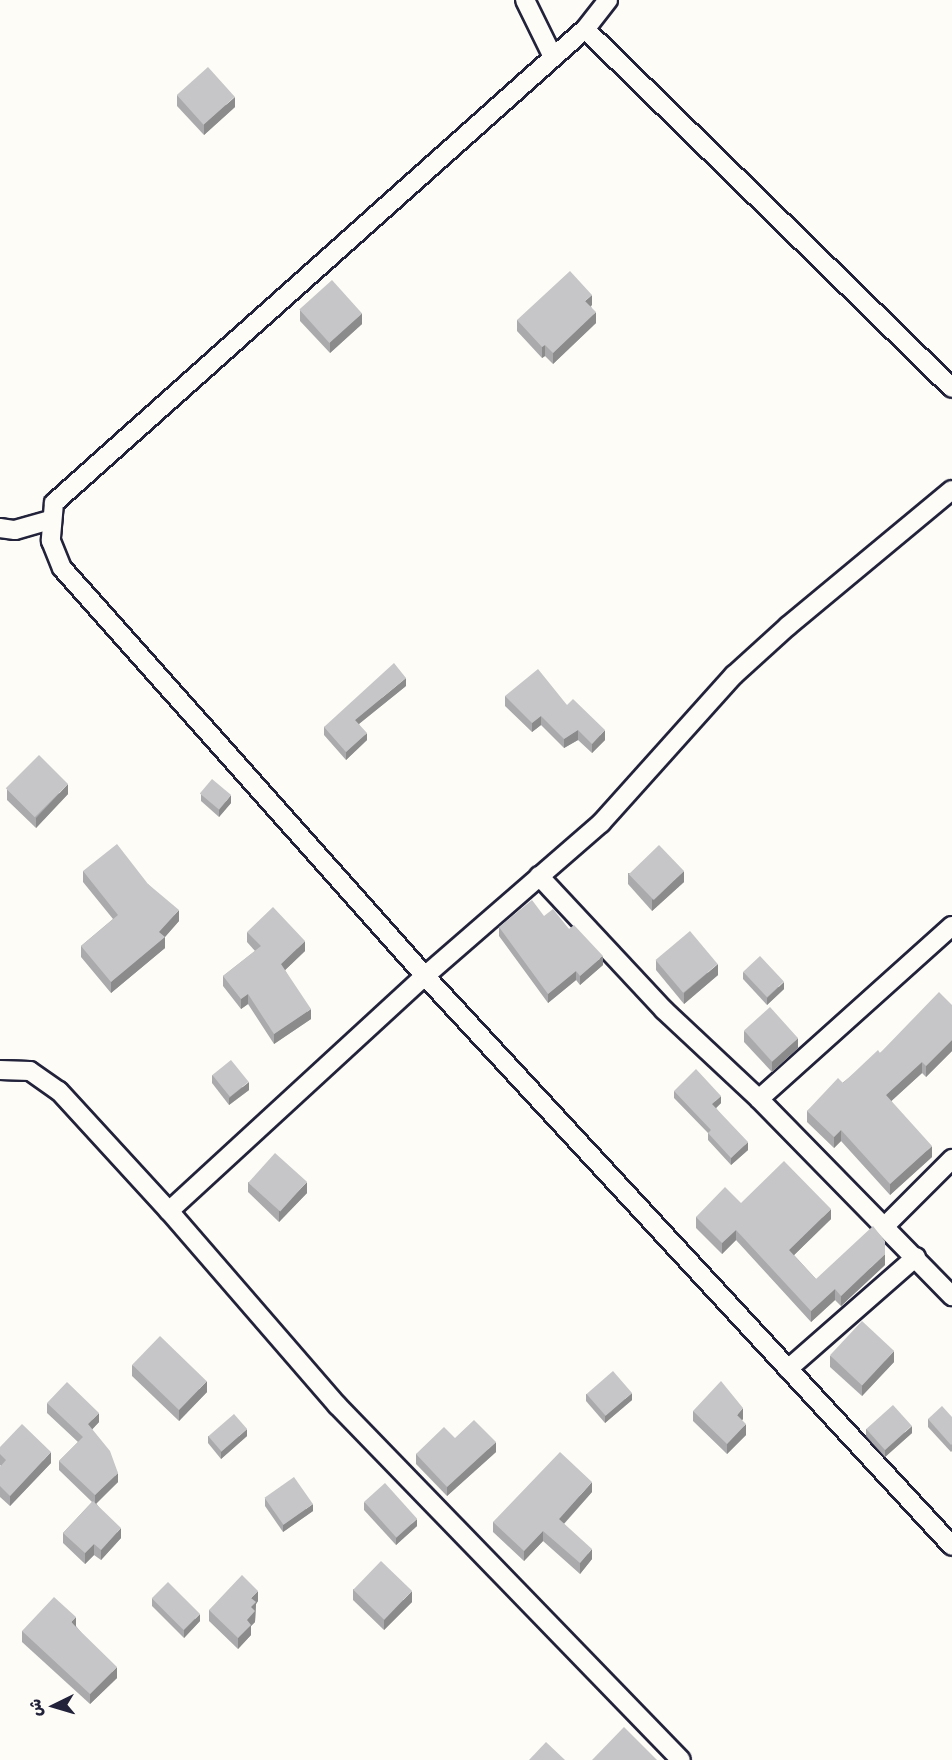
<!DOCTYPE html>
<html>
<head>
<meta charset="utf-8">
<style>
  body { margin:0 }
  #map { position:relative; width:952px; height:1760px; overflow:hidden; background:#fdfcf7; font-family:"Architects Daughter","Playpen Sans Arabic",sans-serif }
  div>[style] { position:absolute }
  .roads { filter:drop-shadow(2px 0 #22223b) drop-shadow(-2px 0 #22223b) drop-shadow(0 2px #22223b) drop-shadow(0 -2px #22223b) }
  .minor>* { height:18px; margin:-9px; padding:0 9px; transform-origin:9px; border-radius:9px; background:#fdfcf7 }
  .wall>* { inset:0; background:#aaaaac }
  .shaded-wall>* { inset:0; background:#8b8b8c }
  .building>* { inset:0; background:#c6c6c8; transform-origin:0 0 }
  span { translate:-50% -50%; white-space:nowrap; text-align:center; line-height:1.15; -webkit-text-stroke:5px #fdfcf7; paint-order:stroke }
  .north { position:absolute; left:24px; top:1676px; width:60px; height:60px; -webkit-text-stroke:4px #fdfcf7; paint-order:stroke; rotate:265deg; font-size:16px; font-weight:700; line-height:24px; text-align:center; color:#22223b }
  .north::after { content:''; display:block; margin:auto; width:21px; height:27px; background:#22223b; clip-path:polygon(50% 0,100% 100%,50% 72%,0 100%) }
</style>
</head>
<body>
<div id="map">
  <div class="roads">
    <div class="minor">
      <i style="left:525px;top:0;width:64px;rotate:63.8deg"></i>
      <i style="left:608px;top:0;width:37px;rotate:128deg"></i>
      <i style="left:585px;top:29px;width:712px;rotate:138.25deg"></i>
      <i style="left:54px;top:503px;width:38px;rotate:95deg"></i>
      <i style="left:51px;top:541px;width:29px;rotate:68deg"></i>
      <i style="left:62px;top:568px;width:546px;rotate:48.34deg"></i>
      <i style="left:425px;top:976px;width:776px;rotate:47.24deg"></i>
      <i style="left:585px;top:29px;width:513px;rotate:44.37deg"></i>
      <i style="left:0;top:528px;width:15px;rotate:8deg"></i>
      <i style="left:15px;top:530px;width:36px;rotate:-16deg"></i>
      <i style="left:539px;top:876px;width:183px;rotate:47deg"></i>
      <i style="left:664px;top:1010px;width:130px;rotate:43.1deg"></i>
      <i style="left:759px;top:1099px;width:276px;rotate:45.6deg"></i>
      <i style="left:0;top:1070px;width:30px;rotate:2deg"></i>
      <i style="left:30px;top:1071px;width:35px;rotate:35deg"></i>
      <i style="left:59px;top:1091px;width:163px;rotate:47.5deg"></i>
      <i style="left:169px;top:1211px;width:257px;rotate:49.1deg"></i>
      <i style="left:337px;top:1405px;width:494px;rotate:45.9deg"></i>
      <i style="left:759px;top:1099px;width:259px;rotate:-41.9deg"></i>
      <i style="left:169px;top:1211px;width:348px;rotate:-42.6deg"></i>
      <i style="left:425px;top:976px;width:233px;rotate:-41deg"></i>
      <i style="left:601px;top:823px;width:199px;rotate:-48.1deg"></i>
      <i style="left:734px;top:675px;width:73px;rotate:-42.2deg"></i>
      <i style="left:788px;top:626px;width:213px;rotate:-39.7deg"></i>
      <i style="left:885px;top:1226px;width:95px;rotate:-45deg"></i>
      <i style="left:788px;top:1369px;width:170px;rotate:-41.2deg"></i>
    </div>
  </div>
  <div class="wall">
    <i style="clip-path:polygon(177px 95px,235px 107px,204px 135px,177px 106px)"></i>
    <i style="clip-path:polygon(592px 305px,591px 306px,596px 323px,553px 364px,545px 356px,542px 358px,517px 331px,517px 320px)"></i>
    <i style="clip-path:polygon(300px 310px,362px 324px,330px 353px,300px 321px)"></i>
    <i style="clip-path:polygon(406px 686px,359px 724px,367px 740px,346px 760px,324px 735px,324px 727px)"></i>
    <i style="clip-path:polygon(505px 696px,567px 705px,605px 740px,592px 753px,578px 740px,564px 748px,541px 725px,532px 732px,505px 706px)"></i>
    <i style="clip-path:polygon(7px 789px,68px 794px,36px 828px,7px 800px)"></i>
    <i style="clip-path:polygon(201px 794px,231px 803px,219px 817px,201px 801px)"></i>
    <i style="clip-path:polygon(83px 871px,148px 884px,179px 921px,165px 937px,165px 948px,111px 993px,81px 957px,81px 946px,113px 919px,83px 882px)"></i>
    <i style="clip-path:polygon(628px 873px,684px 882px,652px 911px,628px 884px)"></i>
    <i style="clip-path:polygon(544px 916px,569px 929px,603px 965px,580px 985px,576px 980px,548px 1003px,499px 936px,499px 927px)"></i>
    <i style="clip-path:polygon(247px 932px,305px 951px,285px 970px,311px 1019px,274px 1044px,248px 1004px,241px 1009px,223px 986px,223px 976px,255px 951px,247px 942px)"></i>
    <i style="clip-path:polygon(656px 960px,718px 975px,684px 1004px,656px 970px)"></i>
    <i style="clip-path:polygon(743px 972px,784px 989px,767px 1005px,743px 979px)"></i>
    <i style="clip-path:polygon(952px 1005px,952px 1051px,926px 1077px,922px 1073px,891px 1101px,932px 1157px,890px 1195px,841px 1141px,834px 1148px,807px 1122px,807px 1111px,880px 1053px)"></i>
    <i style="clip-path:polygon(744px 1031px,798px 1048px,772px 1072px,744px 1042px)"></i>
    <i style="clip-path:polygon(212px 1075px,249px 1090px,229px 1105px,212px 1083px)"></i>
    <i style="clip-path:polygon(674px 1091px,721px 1103px,716px 1108px,748px 1150px,731px 1165px,708px 1140px,708px 1133px,674px 1098px)"></i>
    <i style="clip-path:polygon(248px 1182px,307px 1193px,279px 1222px,248px 1192px)"></i>
    <i style="clip-path:polygon(741px 1203px,831px 1219px,794px 1255px,816px 1279px,885px 1265px,841px 1306px,835px 1300px,811px 1322px,736px 1240px,722px 1254px,696px 1228px,696px 1217px)"></i>
    <i style="clip-path:polygon(830px 1356px,894px 1362px,862px 1396px,830px 1367px)"></i>
    <i style="clip-path:polygon(132px 1365px,207px 1392px,179px 1421px,132px 1376px)"></i>
    <i style="clip-path:polygon(586px 1394px,632px 1400px,605px 1423px,586px 1401px)"></i>
    <i style="clip-path:polygon(47px 1403px,99px 1422px,92px 1429px,118px 1482px,96px 1503px,121px 1538px,101px 1560px,94px 1555px,85px 1564px,63px 1543px,63px 1533px,92px 1502px,59px 1470px,59px 1461px,78px 1442px,47px 1413px)"></i>
    <i style="clip-path:polygon(693px 1411px,743px 1419px,742px 1420px,746px 1435px,727px 1454px,693px 1421px)"></i>
    <i style="clip-path:polygon(952px 1417px,952px 1451px,951px 1452px,928px 1427px,928px 1419px)"></i>
    <i style="clip-path:polygon(866px 1429px,912px 1433px,885px 1457px,866px 1436px)"></i>
    <i style="clip-path:polygon(208px 1436px,247px 1436px,221px 1459px,208px 1443px)"></i>
    <i style="clip-path:polygon(455px 1438px,496px 1452px,447px 1496px,416px 1464px,416px 1454px)"></i>
    <i style="clip-path:polygon(0 1447px,51px 1463px,10px 1506px,0 1497px,0 1467px,1px 1466px,0 1465px)"></i>
    <i style="clip-path:polygon(592px 1492px,564px 1524px,592px 1559px,580px 1574px,543px 1541px,524px 1561px,493px 1532px,493px 1522px)"></i>
    <i style="clip-path:polygon(265px 1498px,313px 1511px,283px 1532px,265px 1506px)"></i>
    <i style="clip-path:polygon(364px 1502px,417px 1526px,396px 1545px,364px 1510px)"></i>
    <i style="clip-path:polygon(353px 1589px,412px 1602px,384px 1630px,353px 1600px)"></i>
    <i style="clip-path:polygon(152px 1598px,200px 1621px,184px 1638px,152px 1606px)"></i>
    <i style="clip-path:polygon(258px 1601px,256px 1604px,255px 1622px,251px 1626px,251px 1635px,238px 1649px,209px 1621px,209px 1610px)"></i>
    <i style="clip-path:polygon(76px 1626px,117px 1678px,90px 1704px,22px 1642px,22px 1631px)"></i>
  </div>
  <div class="shaded-wall">
    <i style="clip-path:polygon(235px 97px,235px 107px,204px 135px,204px 124px)"></i>
    <i style="clip-path:polygon(592px 295px,592px 305px,585px 311px,585px 301px)"></i>
    <i style="clip-path:polygon(596px 312px,596px 323px,553px 364px,553px 353px)"></i>
    <i style="clip-path:polygon(362px 313px,362px 324px,330px 353px,330px 342px)"></i>
    <i style="clip-path:polygon(545px 345px,545px 356px,542px 358px,542px 347px)"></i>
    <i style="clip-path:polygon(406px 678px,406px 686px,355px 727px,355px 720px)"></i>
    <i style="clip-path:polygon(541px 716px,541px 725px,532px 732px,532px 723px)"></i>
    <i style="clip-path:polygon(578px 730px,578px 740px,564px 748px,564px 739px)"></i>
    <i style="clip-path:polygon(605px 730px,605px 740px,592px 753px,592px 744px)"></i>
    <i style="clip-path:polygon(367px 733px,367px 740px,346px 760px,346px 752px)"></i>
    <i style="clip-path:polygon(68px 784px,68px 794px,36px 828px,36px 818px)"></i>
    <i style="clip-path:polygon(231px 795px,231px 803px,219px 817px,219px 810px)"></i>
    <i style="clip-path:polygon(684px 871px,684px 882px,652px 911px,652px 900px)"></i>
    <i style="clip-path:polygon(179px 910px,179px 921px,164px 938px,165px 937px,165px 948px,111px 993px,111px 982px)"></i>
    <i style="clip-path:polygon(305px 941px,305px 951px,281px 974px,281px 964px)"></i>
    <i style="clip-path:polygon(603px 956px,603px 965px,580px 985px,580px 976px)"></i>
    <i style="clip-path:polygon(718px 964px,718px 975px,684px 1004px,684px 993px)"></i>
    <i style="clip-path:polygon(576px 971px,576px 980px,548px 1003px,548px 994px)"></i>
    <i style="clip-path:polygon(784px 982px,784px 989px,767px 1005px,767px 998px)"></i>
    <i style="clip-path:polygon(248px 994px,248px 1004px,241px 1009px,241px 999px)"></i>
    <i style="clip-path:polygon(311px 1009px,311px 1019px,274px 1044px,274px 1034px)"></i>
    <i style="clip-path:polygon(798px 1038px,798px 1048px,772px 1072px,772px 1061px)"></i>
    <i style="clip-path:polygon(952px 1040px,952px 1051px,926px 1077px,926px 1066px)"></i>
    <i style="clip-path:polygon(922px 1062px,922px 1073px,886px 1106px,886px 1095px)"></i>
    <i style="clip-path:polygon(249px 1082px,249px 1090px,229px 1105px,229px 1098px)"></i>
    <i style="clip-path:polygon(721px 1096px,721px 1103px,712px 1112px,712px 1104px)"></i>
    <i style="clip-path:polygon(841px 1130px,841px 1141px,834px 1148px,834px 1137px)"></i>
    <i style="clip-path:polygon(748px 1142px,748px 1150px,731px 1165px,731px 1158px)"></i>
    <i style="clip-path:polygon(932px 1146px,932px 1157px,890px 1195px,890px 1184px)"></i>
    <i style="clip-path:polygon(307px 1182px,307px 1193px,279px 1222px,279px 1211px)"></i>
    <i style="clip-path:polygon(831px 1209px,831px 1219px,789px 1260px,789px 1250px)"></i>
    <i style="clip-path:polygon(736px 1230px,736px 1240px,722px 1254px,722px 1243px)"></i>
    <i style="clip-path:polygon(885px 1254px,885px 1265px,841px 1306px,841px 1296px)"></i>
    <i style="clip-path:polygon(835px 1289px,835px 1300px,811px 1322px,811px 1311px)"></i>
    <i style="clip-path:polygon(894px 1351px,894px 1362px,862px 1396px,862px 1385px)"></i>
    <i style="clip-path:polygon(207px 1381px,207px 1392px,179px 1421px,179px 1410px)"></i>
    <i style="clip-path:polygon(632px 1393px,632px 1400px,605px 1423px,605px 1416px)"></i>
    <i style="clip-path:polygon(743px 1408px,743px 1419px,737px 1426px,737px 1415px)"></i>
    <i style="clip-path:polygon(99px 1413px,99px 1422px,88px 1434px,88px 1424px)"></i>
    <i style="clip-path:polygon(746px 1424px,746px 1435px,727px 1454px,727px 1444px)"></i>
    <i style="clip-path:polygon(912px 1426px,912px 1433px,885px 1457px,885px 1450px)"></i>
    <i style="clip-path:polygon(247px 1429px,247px 1436px,221px 1459px,221px 1452px)"></i>
    <i style="clip-path:polygon(496px 1442px,496px 1452px,447px 1496px,447px 1487px)"></i>
    <i style="clip-path:polygon(51px 1452px,51px 1463px,10px 1506px,10px 1496px)"></i>
    <i style="clip-path:polygon(118px 1473px,118px 1482px,95px 1505px,95px 1495px)"></i>
    <i style="clip-path:polygon(592px 1482px,592px 1492px,559px 1529px,559px 1519px)"></i>
    <i style="clip-path:polygon(313px 1504px,313px 1511px,283px 1532px,283px 1525px)"></i>
    <i style="clip-path:polygon(417px 1519px,417px 1526px,396px 1545px,396px 1538px)"></i>
    <i style="clip-path:polygon(121px 1528px,121px 1538px,101px 1560px,101px 1550px)"></i>
    <i style="clip-path:polygon(543px 1531px,543px 1541px,524px 1561px,524px 1551px)"></i>
    <i style="clip-path:polygon(94px 1544px,94px 1555px,85px 1564px,85px 1553px)"></i>
    <i style="clip-path:polygon(592px 1549px,592px 1559px,580px 1574px,580px 1563px)"></i>
    <i style="clip-path:polygon(258px 1591px,258px 1601px,256px 1604px,255px 1622px,251px 1626px,251px 1635px,238px 1649px,238px 1638px,247px 1620px,251px 1598px)"></i>
    <i style="clip-path:polygon(412px 1591px,412px 1602px,384px 1630px,384px 1620px)"></i>
    <i style="clip-path:polygon(200px 1614px,200px 1621px,184px 1638px,184px 1630px)"></i>
    <i style="clip-path:polygon(76px 1617px,76px 1628px,71px 1622px)"></i>
    <i style="clip-path:polygon(117px 1667px,117px 1678px,90px 1704px,90px 1694px)"></i>
  </div>
  <div class="building">
    <i style="left:208px;top:67px;width:40px;height:42px;rotate:48deg"></i>
    <i style="clip-path:polygon(570px 271px,592px 295px,585px 301px,596px 312px,553px 353px,545px 345px,542px 347px,517px 320px)"></i>
    <i style="left:332px;top:280px;width:45px;height:44px;rotate:48deg"></i>
    <i style="clip-path:polygon(394px 663px,406px 678px,355px 720px,367px 733px,346px 752px,324px 727px)"></i>
    <i style="clip-path:polygon(538px 669px,567px 705px,573px 699px,605px 730px,592px 744px,578px 730px,564px 739px,541px 716px,532px 723px,505px 696px)"></i>
    <i style="left:39px;top:755px;width:41px;height:47px;rotate:45deg"></i>
    <i style="left:212px;top:779px;width:25px;height:19px;rotate:40deg"></i>
    <i style="clip-path:polygon(117px 844px,148px 884px,179px 910px,159px 932px,165px 937px,111px 982px,81px 946px,118px 915px,83px 871px)"></i>
    <i style="left:659px;top:845px;width:36px;height:42px;rotate:46deg"></i>
    <i style="clip-path:polygon(532px 900px,544px 916px,553px 909px,569px 929px,574px 925px,603px 956px,580px 976px,576px 971px,548px 994px,499px 927px)"></i>
    <i style="clip-path:polygon(273px 907px,305px 941px,281px 964px,311px 1009px,274px 1034px,248px 994px,241px 999px,223px 976px,261px 946px,247px 932px)"></i>
    <i style="left:690px;top:931px;width:43px;height:45px;rotate:50deg"></i>
    <i style="left:760px;top:956px;width:35px;height:23px;rotate:47deg"></i>
    <i style="clip-path:polygon(939px 992px,952px 1005px,952px 1040px,926px 1066px,922px 1062px,886px 1095px,932px 1146px,890px 1184px,841px 1130px,834px 1137px,807px 1111px,838px 1078px,843px 1083px,878px 1050px,880px 1053px)"></i>
    <i style="left:770px;top:1007px;width:42px;height:35px;rotate:48deg"></i>
    <i style="left:231px;top:1060px;width:28px;height:24px;rotate:51deg"></i>
    <i style="clip-path:polygon(696px 1069px,721px 1096px,712px 1104px,748px 1142px,731px 1158px,708px 1133px,711px 1130px,674px 1091px)"></i>
    <i style="left:275px;top:1153px;width:43px;height:40px;rotate:42deg"></i>
    <i style="clip-path:polygon(784px 1161px,831px 1209px,789px 1250px,816px 1279px,873px 1226px,885px 1241px,885px 1254px,841px 1296px,835px 1289px,811px 1311px,736px 1230px,722px 1243px,696px 1217px,725px 1187px,741px 1203px)"></i>
    <i style="left:862px;top:1321px;width:44px;height:47px;rotate:43deg"></i>
    <i style="left:160px;top:1336px;width:65px;height:40px;rotate:44deg"></i>
    <i style="left:613px;top:1371px;width:29px;height:35px;rotate:49deg"></i>
    <i style="clip-path:polygon(721px 1381px,743px 1408px,737px 1415px,746px 1424px,727px 1444px,693px 1411px)"></i>
    <i style="clip-path:polygon(67px 1382px,99px 1413px,88px 1424px,110px 1451px,118px 1473px,95px 1495px,59px 1461px,83px 1437px,47px 1403px)"></i>
    <i style="left:893px;top:1405px;width:28px;height:36px;rotate:48deg"></i>
    <i style="clip-path:polygon(942px 1406px,952px 1417px,952px 1444px,951px 1445px,928px 1419px)"></i>
    <i style="left:234px;top:1414px;width:20px;height:34px;rotate:49deg"></i>
    <i style="clip-path:polygon(474px 1420px,496px 1442px,447px 1487px,416px 1454px,444px 1427px,455px 1438px)"></i>
    <i style="clip-path:polygon(22px 1424px,51px 1452px,10px 1496px,0 1486px,0 1467px,6px 1460px,0 1454px,0 1447px)"></i>
    <i style="clip-path:polygon(560px 1452px,592px 1482px,559px 1519px,592px 1549px,580px 1563px,543px 1531px,524px 1551px,493px 1522px)"></i>
    <i style="left:294px;top:1477px;width:33px;height:36px;rotate:55deg"></i>
    <i style="left:385px;top:1483px;width:48px;height:28px;rotate:48deg"></i>
    <i style="clip-path:polygon(93px 1501px,121px 1528px,101px 1550px,94px 1544px,85px 1553px,63px 1533px)"></i>
    <i style="left:381px;top:1561px;width:43px;height:40px;rotate:44deg"></i>
    <i style="clip-path:polygon(242px 1575px,258px 1591px,251px 1598px,256px 1602px,251px 1607px,255px 1611px,247px 1620px,251px 1625px,238px 1638px,209px 1610px)"></i>
    <i style="left:168px;top:1582px;width:45px;height:23px;rotate:45deg"></i>
    <i style="clip-path:polygon(54px 1597px,76px 1617px,71px 1622px,117px 1667px,90px 1694px,22px 1631px)"></i>
    <i style="clip-path:polygon(624px 1727px,657px 1760px,592px 1760px)"></i>
    <i style="clip-path:polygon(546px 1742px,565px 1760px,529px 1760px)"></i>
  </div>
  <div class="north">ش</div>
</div>
</body>
</html>
